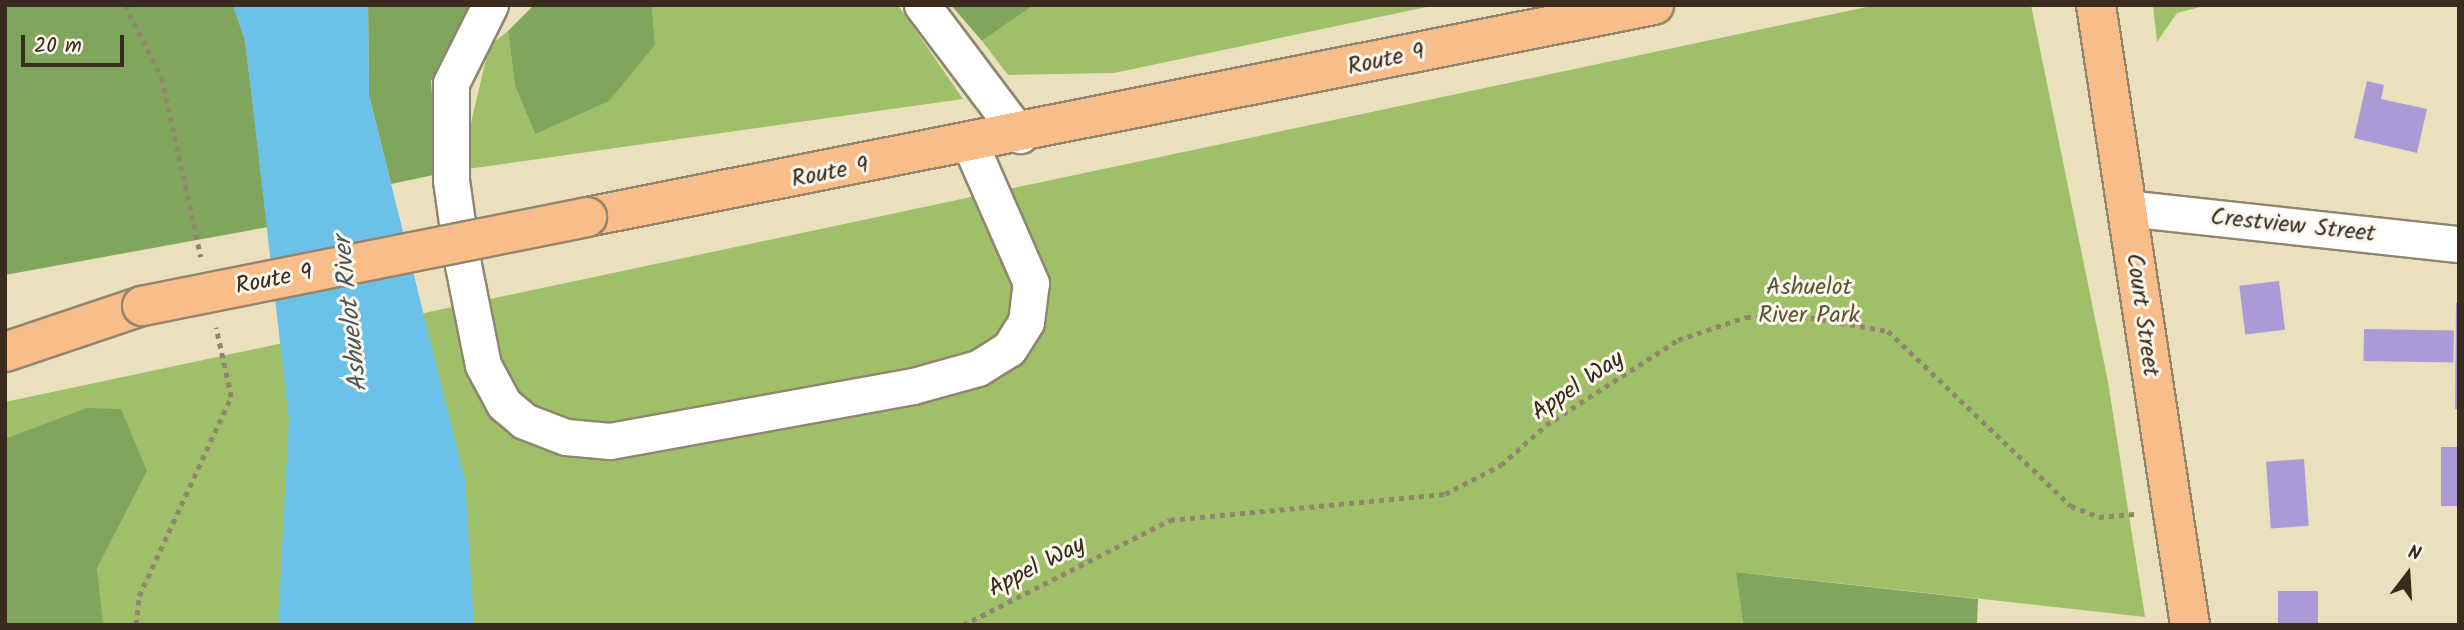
<!DOCTYPE html>
<html>
<head>
<meta charset="utf-8">
<style>
  body { margin:0 }
  #map { position:relative; width:2464px; height:630px; overflow:hidden; background:#eae0bd; font-family:Kalam,sans-serif }
  div>[style] { position:absolute }
  .green>* { inset:0; background:#9fc068 }
  .forest>* { inset:0; background:#7fa65c }
  .water>* { inset:0; background:#6cc1e8 }
  .building>* { inset:0; background:#aa9bd7; transform-origin:0 0 }
  .path>* { height:4.5px; margin-top:-2.25px; transform-origin:0; background:repeating-linear-gradient(90deg,#92856e 0 5px,transparent 0 10px) }
  .roads { filter:drop-shadow(2px 0 #92856e) drop-shadow(-2px 0 #92856e) drop-shadow(0 2px #92856e) drop-shadow(0 -2px #92856e) }
  .minor>* { height:35px; margin:-17.5px; padding:0 17.5px; transform-origin:17.5px; border-radius:17.5px; background:#fff }
  .major>* { height:38px; margin:-19px; padding:0 19px; transform-origin:19px; border-radius:19px; background:#f8bd89 }
  .highway>* { height:38px; margin:-19px; padding:0 19px; transform-origin:19px; border-radius:19px; background:#f8bd89 }
  .bridges { filter:drop-shadow(2px 0 #92856e) drop-shadow(-2px 0 #92856e) drop-shadow(0 2px #92856e) drop-shadow(0 -2px #92856e) }
  .highway-bridge>* { height:38px; margin:-19px; padding:0 19px; transform-origin:19px; border-radius:19px; background:#f8bd89 }
  span { translate:-50% -50%; white-space:nowrap; text-align:center; line-height:1.15; -webkit-text-stroke:6px #fbf7ec; paint-order:stroke }
  .street-label { font-size:24px; color:#3b2a1e }
  .park-label { font-size:24px; color:#595734 }
  .water-label { font-size:26px; color:#4a575b; font-style:italic }
  .frame { position:absolute; inset:0; border:7px solid #3b2a1e; pointer-events:none }
  .north { position:absolute; left:2373px; top:539px; width:70px; height:70px; -webkit-text-stroke:5px #fbf7ec; paint-order:stroke; rotate:17deg; font-size:19px; font-weight:700; line-height:28px; text-align:center; color:#3b2a1e }
  .north::after { content:''; display:block; margin:auto; width:24px; height:32px; background:#3b2a1e; clip-path:polygon(50% 0,100% 100%,50% 72%,0 100%) }
  .scale { position:absolute; left:21px; top:35px; width:103px; height:32px; box-sizing:border-box; border:4px solid #3b2a1e; border-top:0; padding-left:9px; font-size:21px; line-height:24px; white-space:nowrap; color:#3b2a1e; -webkit-text-stroke:5px #fbf7ec; paint-order:stroke }
</style>
</head>
<body>
<div id="map">
  <div class="green">
    <i style="clip-path:polygon(652px 5px,898px 5px,963px 99px,460px 170px,489px 46px,508px 31px,515px 86px,535px 134px,655px 45px)"></i>
    <i style="clip-path:polygon(1034px 5px,1436px 5px,1114px 73px,1008px 75px,982px 41px)"></i>
    <i style="clip-path:polygon(1876px 5px,2031px 5px,2108px 382px,2145px 617px,1736px 572px,1743px 625px,5px 625px,5px 402px)"></i>
    <i style="clip-path:polygon(2153px 5px,2208px 5px,2177px 13px,2157px 42px)"></i>
  </div>
  <div class="forest">
    <i style="clip-path:polygon(5px 5px,233px 5px,245px 40px,268px 227px,5px 275px)"></i>
    <i style="clip-path:polygon(368px 5px,471px 5px,431px 81px,438px 174px,391px 184px,369px 96px)"></i>
    <i style="clip-path:polygon(534px 5px,652px 5px,655px 45px,609px 101px,535px 134px,515px 86px,508px 31px)"></i>
    <i style="clip-path:polygon(951px 5px,1034px 5px,982px 41px)"></i>
    <i style="clip-path:polygon(87px 408px,121px 409px,147px 471px,97px 568px,103px 625px,5px 625px,5px 439px)"></i>
    <i style="clip-path:polygon(1736px 572px,1978px 599px,1977px 625px,1743px 625px)"></i>
  </div>
  <div class="water">
    <i style="clip-path:polygon(233px 5px,368px 5px,369px 96px,465px 479px,474px 625px,278px 625px,289px 419px,245px 40px)"></i>
  </div>
  <div class="building">
    <i style="clip-path:polygon(2367px 81px,2384px 85px,2381px 99px,2427px 109px,2417px 153px,2354px 138px)"></i>
    <i style="left:2279px;top:281px;width:49px;height:40px;rotate:83deg"></i>
    <i style="clip-path:polygon(2456px 303px,2459px 303px,2459px 409px,2455px 409px)"></i>
    <i style="left:2364px;top:329px;width:90px;height:32px;rotate:1deg"></i>
    <i style="left:2441px;top:447px;width:18px;height:59px"></i>
    <i style="left:2304px;top:459px;width:67px;height:38px;rotate:86deg"></i>
    <i style="left:2278px;top:591px;width:40px;height:34px"></i>
  </div>
  <div class="path">
    <i style="left:125px;top:5px;width:82px;rotate:63.1deg"></i>
    <i style="left:162px;top:78px;width:183px;rotate:77.7deg"></i>
    <i style="left:136px;top:625px;width:29px;rotate:-84deg"></i>
    <i style="left:139px;top:596px;width:219px;rotate:-65.2deg"></i>
    <i style="left:231px;top:397px;width:71px;rotate:-102.3deg"></i>
    <i style="left:963px;top:625px;width:232px;rotate:-26.9deg"></i>
    <i style="left:1170px;top:520px;width:276px;rotate:-5.4deg"></i>
    <i style="left:1445px;top:494px;width:63px;rotate:-27.4deg"></i>
    <i style="left:1501px;top:465px;width:60px;rotate:-41.6deg"></i>
    <i style="left:1546px;top:425px;width:157px;rotate:-32.8deg"></i>
    <i style="left:1678px;top:340px;width:72px;rotate:-18.7deg"></i>
    <i style="left:1746px;top:317px;width:55px;rotate:-1deg"></i>
    <i style="left:1801px;top:316px;width:88px;rotate:9.8deg"></i>
    <i style="left:1888px;top:331px;width:253px;rotate:43.7deg"></i>
    <i style="left:2071px;top:506px;width:30px;rotate:21deg"></i>
    <i style="left:2099px;top:517px;width:38px;rotate:-5deg"></i>
  </div>
  <div class="roads">
    <div class="minor">
      <i style="left:490px;top:5px;width:87px;rotate:116.6deg"></i>
      <i style="left:451px;top:83px;width:97px;rotate:90deg"></i>
      <i style="left:451px;top:180px;width:86px;rotate:82deg"></i>
      <i style="left:463px;top:265px;width:102px;rotate:78.7deg"></i>
      <i style="left:483px;top:365px;width:44px;rotate:61.7deg"></i>
      <i style="left:504px;top:404px;width:26px;rotate:40deg"></i>
      <i style="left:524px;top:421px;width:45px;rotate:20.9deg"></i>
      <i style="left:566px;top:437px;width:44px;rotate:5.2deg"></i>
      <i style="left:610px;top:441px;width:308px;rotate:-10.3deg"></i>
      <i style="left:913px;top:386px;width:67px;rotate:-15.5deg"></i>
      <i style="left:978px;top:368px;width:36px;rotate:-32deg"></i>
      <i style="left:1009px;top:349px;width:32px;rotate:-58deg"></i>
      <i style="left:1026px;top:322px;width:39px;rotate:-83deg"></i>
      <i style="left:1031px;top:283px;width:150px;rotate:-113.7deg"></i>
      <i style="left:922px;top:5px;width:163px;rotate:53deg"></i>
      <i style="left:2126px;top:208px;width:335px;rotate:6.2deg"></i>
    </div>
    <div class="major">
      <i style="left:2096px;top:5px;width:627px;rotate:81.38deg"></i>
    </div>
    <div class="highway">
      <i style="left:587px;top:217px;width:1088px;rotate:-11.24deg"></i>
      <i style="left:5px;top:352px;width:145px;rotate:-18.6deg"></i>
    </div>
  </div>
  <div class="bridges">
    <div class="highway-bridge">
      <i style="left:142px;top:306px;width:454px;rotate:-11.3deg"></i>
    </div>
  </div>
  <div class="street-label">
    <span style="left:1386px;top:60px;rotate:-12deg">Route 9</span>
    <span style="left:830px;top:173px;rotate:-11deg">Route 9</span>
    <span style="left:2293px;top:226px;rotate:6deg">Crestview Street</span>
    <span style="left:274px;top:280px;rotate:-11deg">Route 9</span>
    <span style="left:2142px;top:315px;rotate:82deg">Court Street</span>
    <span style="left:1578px;top:386px;rotate:-34deg">Appel Way</span>
    <span style="left:1037px;top:567px;rotate:-27deg">Appel Way</span>
  </div>
  <div class="park-label">
    <span style="left:1809px;top:302px">Ashuelot<br>River Park</span>
  </div>
  <div class="water-label">
    <span style="left:352px;top:314px;rotate:-96deg">Ashuelot River</span>
  </div>
  <div class="frame"></div>
  <div class="north">N</div>
  <div class="scale">20 m</div>
</div>
</body>
</html>
